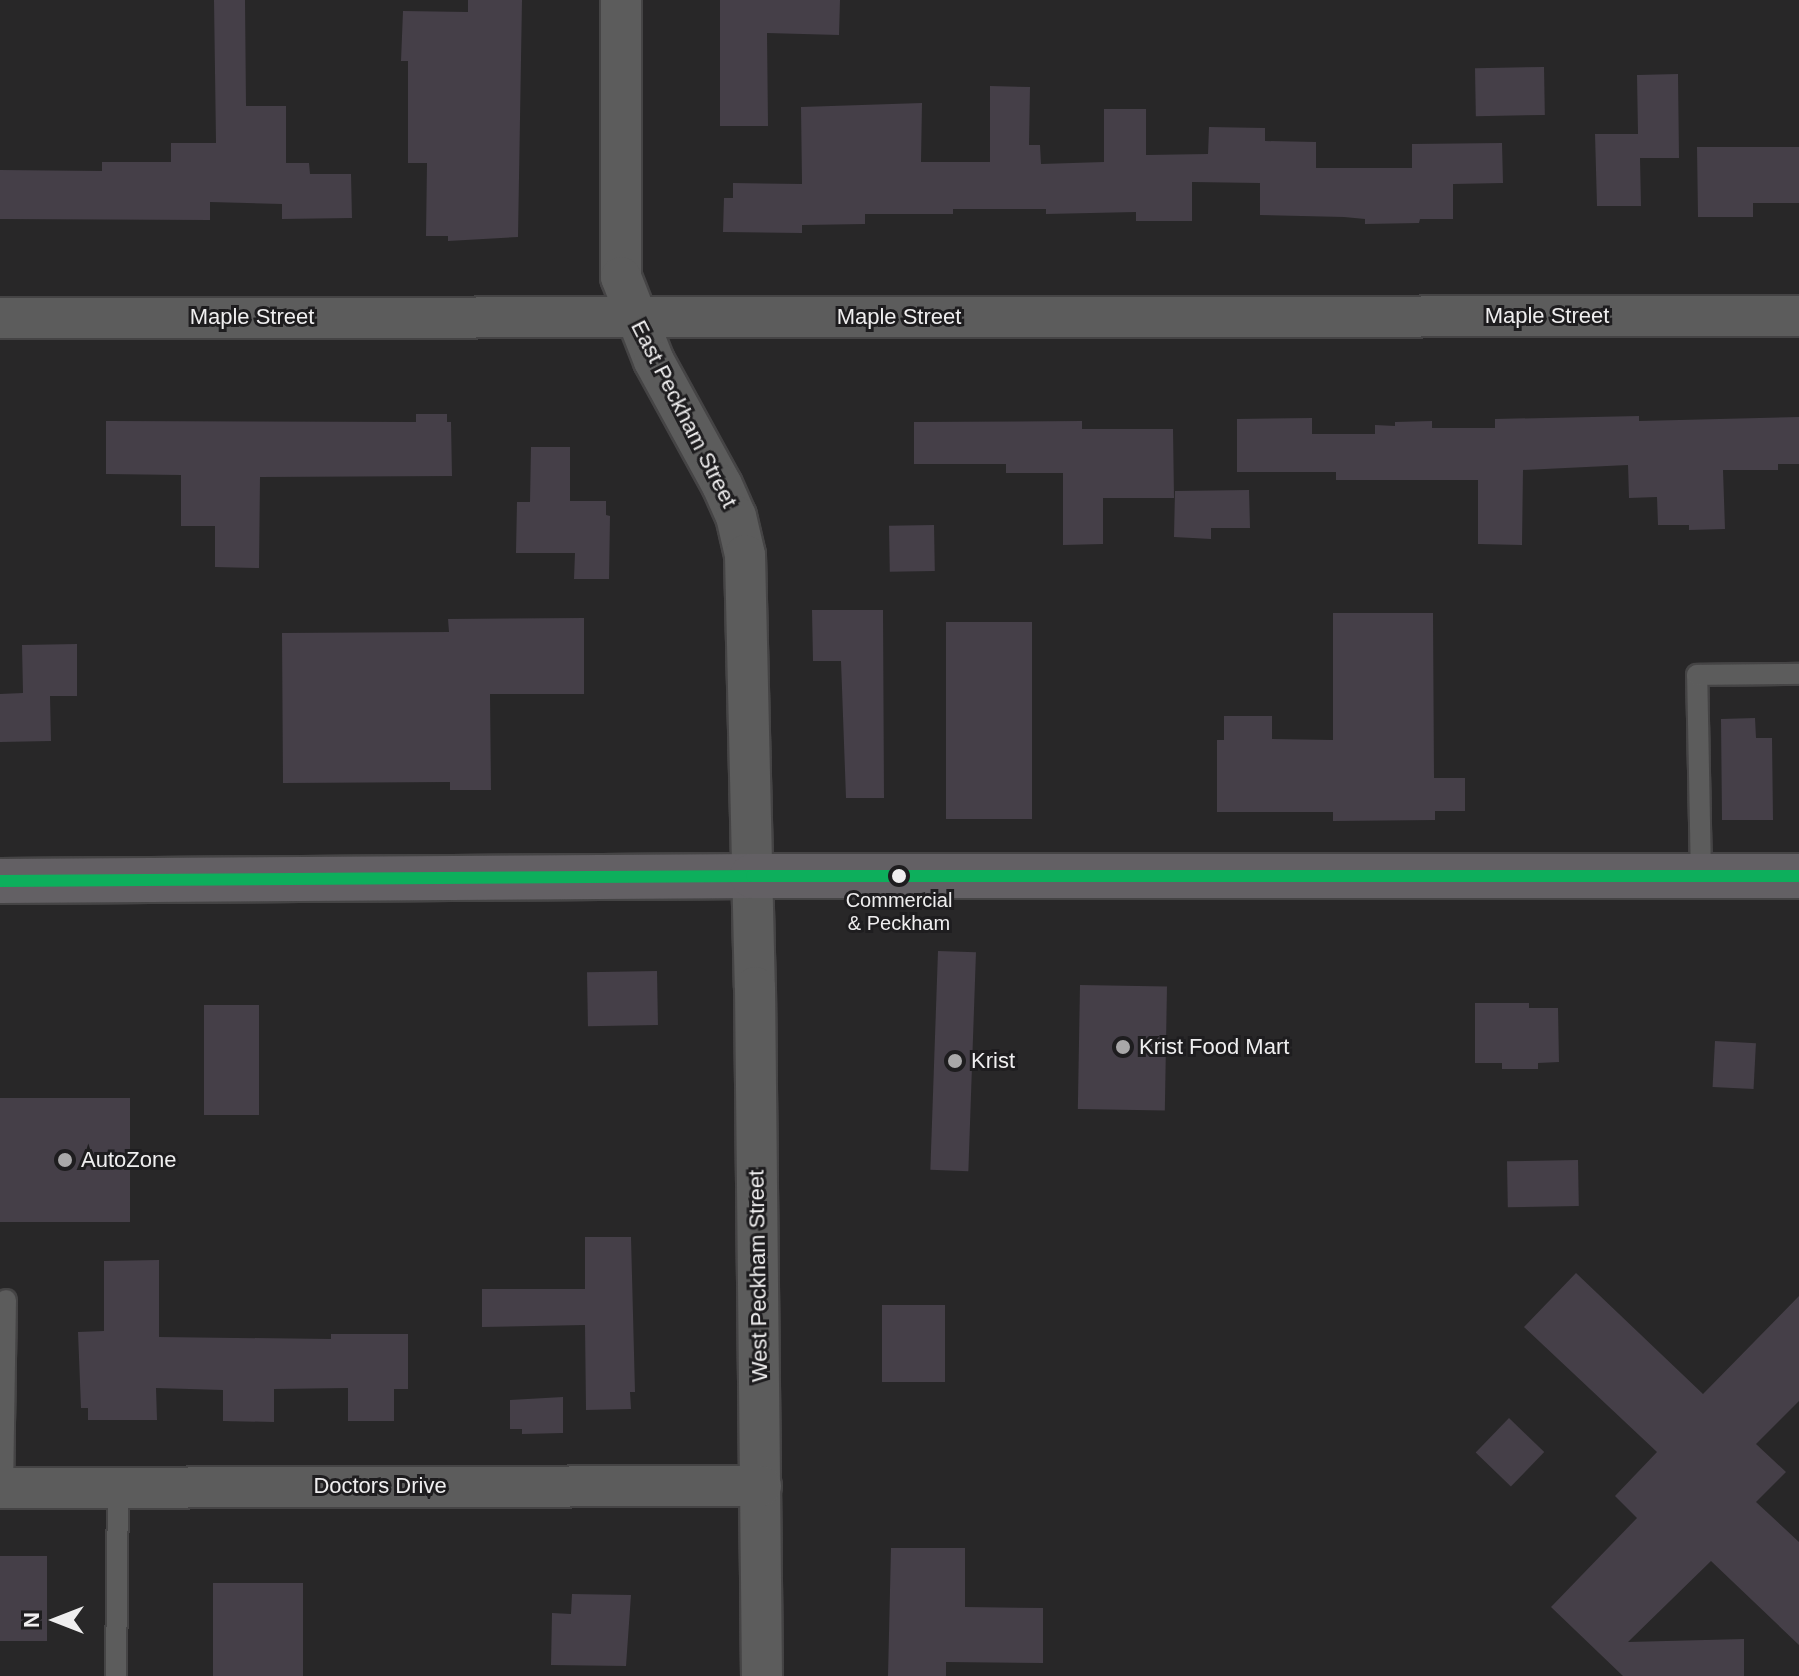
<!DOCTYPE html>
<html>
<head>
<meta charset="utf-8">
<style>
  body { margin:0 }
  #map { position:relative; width:1799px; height:1676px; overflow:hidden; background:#282728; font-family:Arial,sans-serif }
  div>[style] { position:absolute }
  .building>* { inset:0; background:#453f48; transform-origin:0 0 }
  .roads { filter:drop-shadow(2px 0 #454445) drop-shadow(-2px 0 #454445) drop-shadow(0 2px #454445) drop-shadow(0 -2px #454445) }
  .lane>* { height:20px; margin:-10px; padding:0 10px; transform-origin:10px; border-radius:10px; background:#5c5c5c }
  .street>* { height:40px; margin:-20px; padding:0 20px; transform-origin:20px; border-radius:20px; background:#5c5c5c }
  .secondary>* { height:44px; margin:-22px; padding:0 22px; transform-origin:22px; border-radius:22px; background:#636064 }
  .bus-1>* { height:12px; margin:-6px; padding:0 6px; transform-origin:6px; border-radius:6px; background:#0daf5c }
  .dots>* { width:22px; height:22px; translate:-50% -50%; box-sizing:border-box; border:4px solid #1e1d1f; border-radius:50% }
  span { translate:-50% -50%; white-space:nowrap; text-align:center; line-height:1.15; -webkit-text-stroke:6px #1e1d1f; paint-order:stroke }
  .bus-label { font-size:20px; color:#efeeef }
  .street-label { font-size:22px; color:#efeeef }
  .poi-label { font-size:22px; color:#efeeef }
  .left { translate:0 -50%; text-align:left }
  .north { position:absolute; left:16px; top:1580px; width:80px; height:80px; -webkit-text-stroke:6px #1e1d1f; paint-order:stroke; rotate:270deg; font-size:22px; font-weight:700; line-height:32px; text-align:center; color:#efeeef }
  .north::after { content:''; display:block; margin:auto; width:28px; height:36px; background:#efeeef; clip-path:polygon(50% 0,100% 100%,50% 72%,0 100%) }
</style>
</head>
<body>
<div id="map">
  <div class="building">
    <i style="clip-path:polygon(214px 0,245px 0,246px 106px,286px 106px,286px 163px,309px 163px,310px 174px,351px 174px,352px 218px,282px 219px,282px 204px,210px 202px,210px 220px,0 219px,0 170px,102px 171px,102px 162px,171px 162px,171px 143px,216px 143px)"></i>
    <i style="clip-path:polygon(468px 0,522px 0,518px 237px,448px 241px,448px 236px,426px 236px,427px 163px,408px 163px,408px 61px,401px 61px,403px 11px,468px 12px)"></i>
    <i style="clip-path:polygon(720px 0,840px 0,839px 35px,767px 33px,768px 126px,720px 126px)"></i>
    <i style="left:1544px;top:67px;width:48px;height:69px;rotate:89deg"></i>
    <i style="clip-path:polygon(1678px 74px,1679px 158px,1640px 158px,1641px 206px,1597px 206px,1595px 134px,1638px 134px,1637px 75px)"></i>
    <i style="clip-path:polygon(990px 86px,1030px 87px,1029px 145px,1040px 145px,1041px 164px,1104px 162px,1104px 109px,1146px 109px,1146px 155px,1208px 154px,1209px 127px,1265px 128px,1265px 141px,1316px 142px,1316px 168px,1412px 168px,1412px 144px,1502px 143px,1503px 183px,1453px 184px,1453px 219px,1420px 219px,1419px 223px,1365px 224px,1365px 219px,1344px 217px,1260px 215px,1260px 183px,1192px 182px,1192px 221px,1136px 221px,1136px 212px,1046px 214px,1046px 209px,953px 209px,953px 214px,865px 214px,865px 224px,802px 225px,802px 233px,723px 232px,724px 198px,733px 198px,733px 183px,802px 184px,801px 107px,922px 103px,921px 162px,990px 162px)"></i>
    <i style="clip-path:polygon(1697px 147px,1799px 147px,1799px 203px,1753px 203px,1753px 217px,1698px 217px)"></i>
    <i style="clip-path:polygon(416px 414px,447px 414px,447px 422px,451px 422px,452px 476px,260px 477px,259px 568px,215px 567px,215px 526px,181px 526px,181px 475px,106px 474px,106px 421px,416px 422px)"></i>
    <i style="clip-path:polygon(1639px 416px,1639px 421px,1799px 417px,1799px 464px,1778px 464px,1778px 470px,1723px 470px,1725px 529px,1689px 530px,1689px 525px,1658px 525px,1657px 497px,1629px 498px,1628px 465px,1523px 470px,1522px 545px,1478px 544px,1478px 480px,1336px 480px,1336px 472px,1237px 472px,1237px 419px,1312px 418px,1312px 434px,1375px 434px,1375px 425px,1395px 426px,1395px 422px,1432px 421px,1432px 428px,1495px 428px,1495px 419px)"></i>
    <i style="clip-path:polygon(1082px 421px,1082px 429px,1173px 429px,1174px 498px,1103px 498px,1103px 544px,1063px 545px,1063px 473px,1006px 473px,1006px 464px,914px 464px,914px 422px)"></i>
    <i style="clip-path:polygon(531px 447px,570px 447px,570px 501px,606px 501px,606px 515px,610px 516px,609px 579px,574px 579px,575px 553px,516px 553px,517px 502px,530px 502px)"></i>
    <i style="clip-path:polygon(1249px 490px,1250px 528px,1211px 528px,1211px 539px,1174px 537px,1175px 491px)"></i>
    <i style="left:934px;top:525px;width:46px;height:45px;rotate:89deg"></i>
    <i style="clip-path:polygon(812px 610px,883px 610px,884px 798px,846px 798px,841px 661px,813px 661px)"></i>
    <i style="clip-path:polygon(1333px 613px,1433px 613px,1434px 778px,1465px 778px,1465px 811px,1435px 811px,1435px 820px,1333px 821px,1333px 812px,1217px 812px,1217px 740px,1224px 740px,1224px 716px,1272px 716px,1272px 739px,1333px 740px)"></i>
    <i style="clip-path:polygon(584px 618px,584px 694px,490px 694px,491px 790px,450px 790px,450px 782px,283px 783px,282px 633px,449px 632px,448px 619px)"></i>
    <i style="left:946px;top:622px;width:86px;height:197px"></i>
    <i style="clip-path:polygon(77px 644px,77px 696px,50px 696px,51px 741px,0 742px,0 694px,23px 693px,22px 645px)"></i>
    <i style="clip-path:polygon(1755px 718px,1756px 738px,1772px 738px,1773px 820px,1722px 820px,1721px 719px)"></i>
    <i style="left:938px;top:951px;width:38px;height:219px;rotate:2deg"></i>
    <i style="left:657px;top:971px;width:54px;height:70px;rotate:89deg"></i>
    <i style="left:1080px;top:985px;width:87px;height:124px;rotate:1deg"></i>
    <i style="clip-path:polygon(1475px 1003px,1529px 1003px,1529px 1008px,1558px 1008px,1559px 1062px,1538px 1063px,1538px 1069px,1502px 1069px,1502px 1063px,1475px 1063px)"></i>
    <i style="left:204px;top:1005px;width:55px;height:110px"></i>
    <i style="left:1715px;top:1041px;width:41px;height:46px;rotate:3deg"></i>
    <i style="left:130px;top:1098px;width:124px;height:130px;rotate:90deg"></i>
    <i style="left:1578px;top:1160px;width:46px;height:71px;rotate:89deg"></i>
    <i style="clip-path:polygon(585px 1237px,631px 1237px,635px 1392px,630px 1392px,631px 1409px,586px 1410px,585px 1325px,482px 1327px,482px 1289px,585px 1289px)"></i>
    <i style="clip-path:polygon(159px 1260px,159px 1337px,331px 1339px,331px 1334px,408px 1334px,408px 1389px,394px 1389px,394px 1421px,348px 1421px,348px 1388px,274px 1389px,274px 1422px,223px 1421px,223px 1390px,156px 1388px,157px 1420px,88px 1420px,88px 1408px,81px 1408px,78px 1332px,104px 1331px,104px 1261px)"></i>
    <i style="clip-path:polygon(1576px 1273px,1703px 1394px,1799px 1296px,1799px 1401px,1756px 1444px,1786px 1472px,1756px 1502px,1799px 1542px,1799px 1645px,1711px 1561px,1628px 1642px,1744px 1639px,1744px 1676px,1623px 1676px,1551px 1607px,1637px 1518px,1615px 1496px,1657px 1452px,1524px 1327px)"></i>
    <i style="left:882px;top:1305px;width:63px;height:77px"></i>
    <i style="clip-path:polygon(563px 1397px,563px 1433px,522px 1434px,522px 1429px,510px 1429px,510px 1400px)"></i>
    <i style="left:1509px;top:1418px;width:49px;height:48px;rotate:44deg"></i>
    <i style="clip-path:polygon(891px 1548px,965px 1548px,965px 1607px,1043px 1608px,1043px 1663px,946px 1662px,946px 1676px,888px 1676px)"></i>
    <i style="left:0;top:1556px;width:47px;height:85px"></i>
    <i style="left:213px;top:1583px;width:90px;height:93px"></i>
    <i style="clip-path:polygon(572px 1594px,631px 1595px,626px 1666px,551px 1665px,552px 1613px,571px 1614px)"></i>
  </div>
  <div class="roads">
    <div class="lane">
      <i style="left:1701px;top:876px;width:201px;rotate:-91.1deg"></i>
      <i style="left:1697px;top:675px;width:102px;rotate:-0.6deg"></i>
      <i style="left:3px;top:1488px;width:188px;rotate:-89.1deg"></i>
      <i style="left:116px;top:1676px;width:189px;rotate:-89.4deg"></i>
    </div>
    <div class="street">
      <i style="left:621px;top:0;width:277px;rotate:90deg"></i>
      <i style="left:621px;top:277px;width:90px;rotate:68.6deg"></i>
      <i style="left:654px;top:361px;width:141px;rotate:61.3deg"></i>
      <i style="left:722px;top:485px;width:34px;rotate:66deg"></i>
      <i style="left:736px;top:516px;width:40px;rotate:77deg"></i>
      <i style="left:745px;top:555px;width:432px;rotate:88.7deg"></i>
      <i style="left:755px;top:987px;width:689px;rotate:89.42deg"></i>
      <i style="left:0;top:318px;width:1799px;rotate:-0.06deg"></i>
      <i style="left:0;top:1488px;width:761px;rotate:-0.15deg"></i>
    </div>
    <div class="secondary">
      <i style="left:0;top:881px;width:752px;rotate:-0.38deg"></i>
      <i style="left:752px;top:876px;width:1047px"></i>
    </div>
  </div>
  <div class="bus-1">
    <i style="left:0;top:881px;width:752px;rotate:-0.38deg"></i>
    <i style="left:752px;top:876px;width:1047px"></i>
  </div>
  <div class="dots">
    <i style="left:899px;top:876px;background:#efeeef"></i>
    <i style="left:1123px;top:1047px;background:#a9a8a9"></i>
    <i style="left:955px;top:1061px;background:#a9a8a9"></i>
    <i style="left:65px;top:1160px;background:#a9a8a9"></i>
  </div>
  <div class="bus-label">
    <span style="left:899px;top:912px">Commercial<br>&amp; Peckham</span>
  </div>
  <div class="street-label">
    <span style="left:1547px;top:316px">Maple Street</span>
    <span style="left:252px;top:317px">Maple Street</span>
    <span style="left:899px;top:317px">Maple Street</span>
    <span style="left:684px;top:414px;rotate:63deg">East Peckham Street</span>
    <span style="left:758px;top:1276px;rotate:-91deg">West Peckham Street</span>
    <span style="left:380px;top:1486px">Doctors Drive</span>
  </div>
  <div class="poi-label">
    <span class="left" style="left:1139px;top:1047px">Krist Food Mart</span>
    <span class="left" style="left:971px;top:1061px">Krist</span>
    <span class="left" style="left:81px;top:1160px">AutoZone</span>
  </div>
  <div class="north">N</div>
</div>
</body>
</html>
